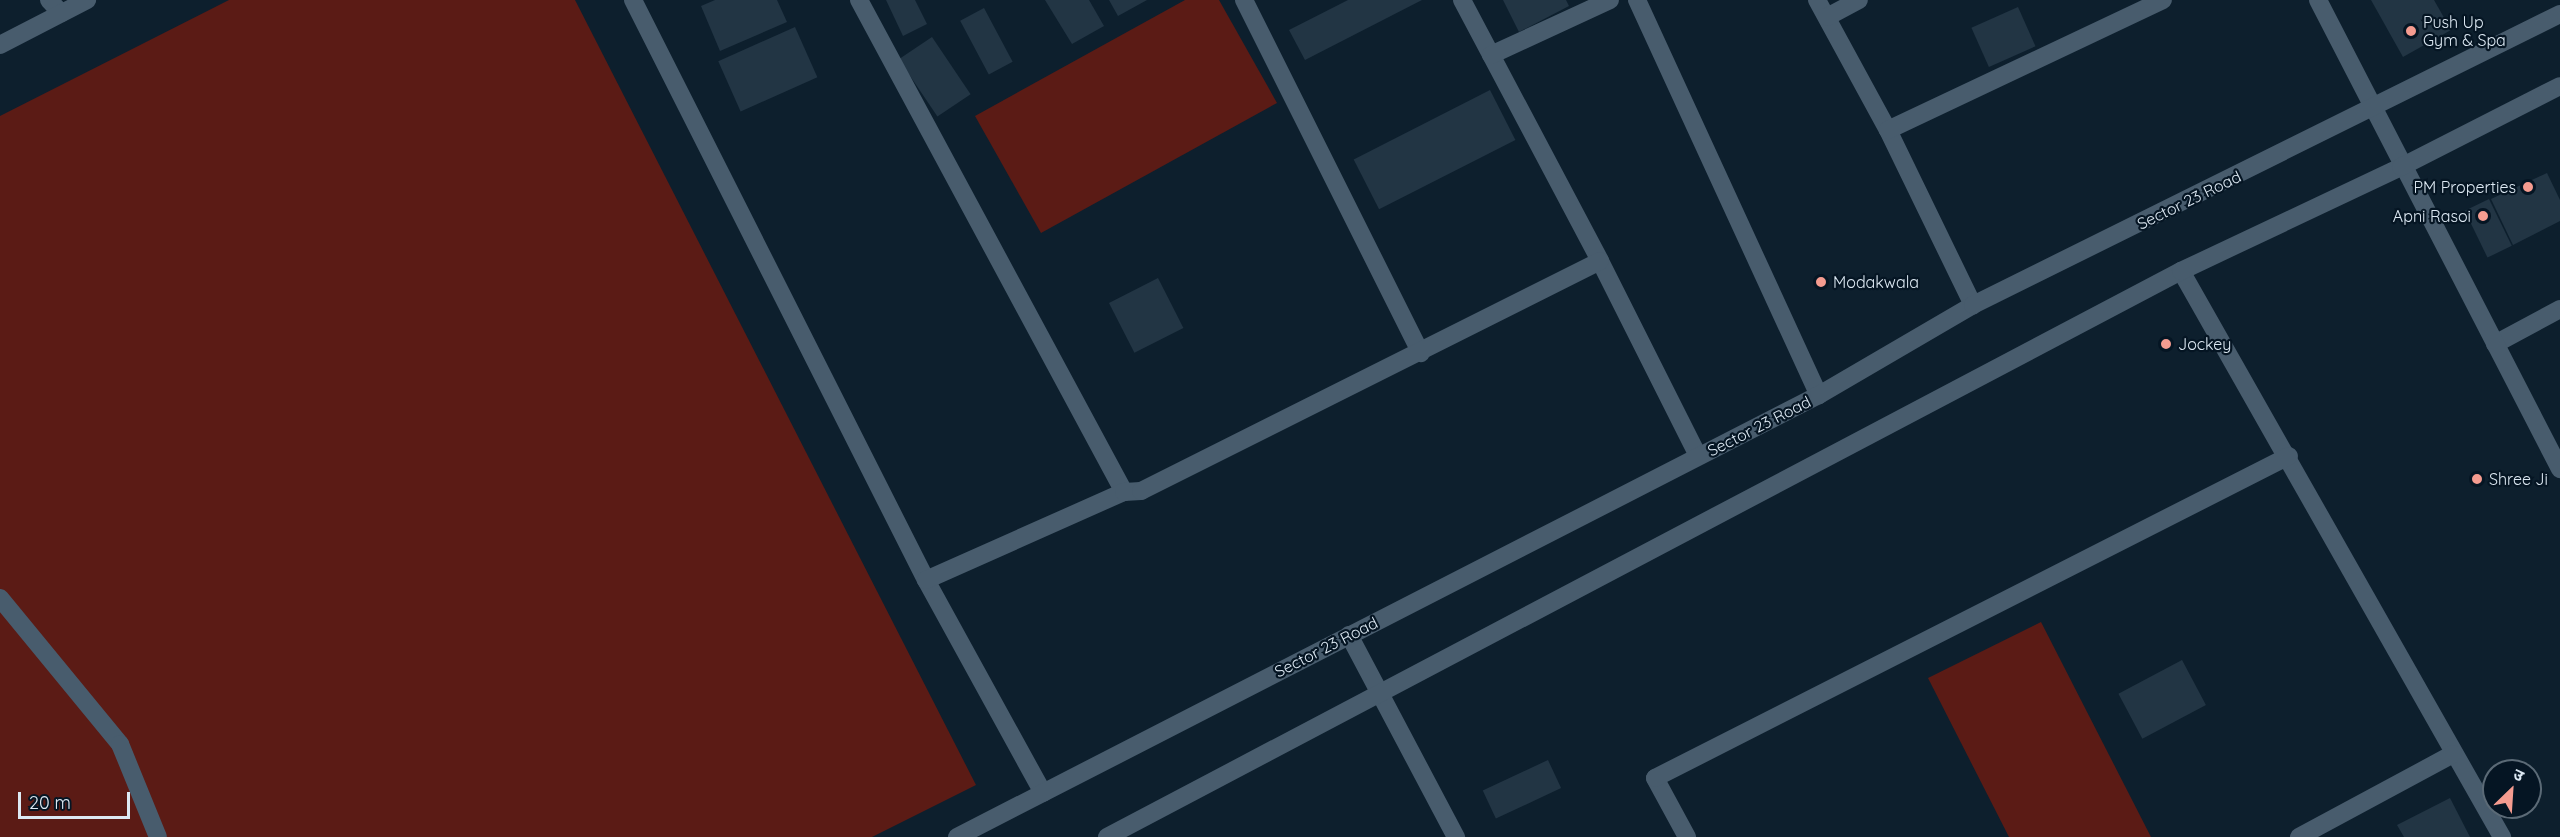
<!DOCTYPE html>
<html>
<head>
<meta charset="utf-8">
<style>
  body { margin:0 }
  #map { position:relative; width:2560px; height:837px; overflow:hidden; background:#0d1f2d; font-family:Quicksand,"Noto Sans Devanagari",sans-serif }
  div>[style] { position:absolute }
  .green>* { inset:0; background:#5b1b15 }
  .building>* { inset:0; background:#223544; transform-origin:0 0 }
  .lane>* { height:18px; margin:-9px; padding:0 9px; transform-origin:9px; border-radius:9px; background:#485c6d }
  .street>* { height:18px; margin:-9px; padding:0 9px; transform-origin:9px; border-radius:9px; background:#485c6d }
  .secondary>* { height:18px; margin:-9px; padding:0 9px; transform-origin:9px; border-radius:9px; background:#485c6d }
  .dots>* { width:16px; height:16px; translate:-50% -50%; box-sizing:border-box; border:3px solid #051523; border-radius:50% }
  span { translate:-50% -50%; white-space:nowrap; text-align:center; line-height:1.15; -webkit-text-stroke:4.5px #051523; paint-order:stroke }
  .poi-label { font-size:16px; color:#dde9f3 }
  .left { translate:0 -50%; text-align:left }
  .right { translate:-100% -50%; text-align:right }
  .street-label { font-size:16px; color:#dde9f3 }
  .north { position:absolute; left:2482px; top:759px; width:60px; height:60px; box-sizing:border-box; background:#051523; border:2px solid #5b6a76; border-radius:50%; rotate:25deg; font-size:16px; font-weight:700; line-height:24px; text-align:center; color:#dde9f3 }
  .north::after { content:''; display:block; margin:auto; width:21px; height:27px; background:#f59c90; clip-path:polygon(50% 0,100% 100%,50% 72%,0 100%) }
  .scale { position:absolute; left:18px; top:792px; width:112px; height:27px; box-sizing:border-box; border:3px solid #dde9f3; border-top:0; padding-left:8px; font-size:18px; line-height:21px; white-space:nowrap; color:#dde9f3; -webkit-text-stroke:4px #051523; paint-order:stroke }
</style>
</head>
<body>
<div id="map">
  <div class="green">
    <i style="clip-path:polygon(229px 0,575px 0,976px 785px,872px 837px,0 837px,0 116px)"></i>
    <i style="clip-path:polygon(1185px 0,1219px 0,1277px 103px,1041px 233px,975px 116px)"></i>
    <i style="clip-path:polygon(2041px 622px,2151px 837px,2009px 837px,1928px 678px)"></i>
  </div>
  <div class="building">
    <i style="clip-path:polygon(715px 0,777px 0,787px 22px,720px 51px,701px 6px)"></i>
    <i style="clip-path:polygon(886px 0,915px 0,927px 24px,903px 36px)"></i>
    <i style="clip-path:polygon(1045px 0,1089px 0,1104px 26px,1072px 44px)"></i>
    <i style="clip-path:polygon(1109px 0,1147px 0,1118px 16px)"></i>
    <i style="clip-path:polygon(1348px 0,1422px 0,1305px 60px,1289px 30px)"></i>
    <i style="clip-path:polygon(1503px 0,1566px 0,1569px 6px,1519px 32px)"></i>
    <i style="clip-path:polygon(2371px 0,2434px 0,2451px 30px,2403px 57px)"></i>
    <i style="left:2018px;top:7px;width:43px;height:51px;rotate:66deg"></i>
    <i style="left:984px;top:8px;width:61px;height:27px;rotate:62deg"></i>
    <i style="left:795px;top:27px;width:55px;height:84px;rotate:66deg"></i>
    <i style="left:932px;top:37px;width:69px;height:40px;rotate:56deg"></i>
    <i style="left:1490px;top:90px;width:56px;height:153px;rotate:63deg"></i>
    <i style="clip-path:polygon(2547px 173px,2560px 200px,2560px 221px,2513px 245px,2491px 199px)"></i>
    <i style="left:2489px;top:199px;width:52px;height:27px;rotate:64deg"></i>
    <i style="left:1158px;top:278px;width:56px;height:55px;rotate:63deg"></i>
    <i style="left:2182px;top:660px;width:51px;height:72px;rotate:62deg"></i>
    <i style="left:1548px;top:760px;width:31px;height:72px;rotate:65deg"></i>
    <i style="clip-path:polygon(2450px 798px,2470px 837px,2404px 837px,2397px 825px)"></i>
  </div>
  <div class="lane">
    <i style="left:633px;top:0;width:650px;rotate:63.2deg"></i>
    <i style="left:926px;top:580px;width:243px;rotate:61.2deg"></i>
    <i style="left:859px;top:0;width:559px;rotate:61.69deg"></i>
    <i style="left:1244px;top:0;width:395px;rotate:63.4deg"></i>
    <i style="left:1462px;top:0;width:295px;rotate:62.1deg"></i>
    <i style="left:1600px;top:261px;width:218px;rotate:63.3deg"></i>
    <i style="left:1637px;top:0;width:435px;rotate:65.3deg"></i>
    <i style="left:1817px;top:0;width:148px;rotate:61.4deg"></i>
    <i style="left:1888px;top:130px;width:195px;rotate:64.1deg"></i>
    <i style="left:1827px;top:17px;width:36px;rotate:-28deg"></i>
    <i style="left:1491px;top:55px;width:131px;rotate:-24.8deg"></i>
    <i style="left:1888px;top:130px;width:304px;rotate:-25.3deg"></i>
    <i style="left:2495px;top:344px;width:74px;rotate:-28.3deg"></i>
    <i style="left:926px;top:580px;width:217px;rotate:-24deg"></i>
    <i style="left:1124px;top:492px;width:17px;rotate:-3deg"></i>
    <i style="left:1141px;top:491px;width:513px;rotate:-26.61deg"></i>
    <i style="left:0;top:598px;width:189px;rotate:50.6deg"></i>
    <i style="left:120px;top:744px;width:100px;rotate:67.8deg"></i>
  </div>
  <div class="street">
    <i style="left:49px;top:0;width:18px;rotate:47deg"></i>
    <i style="left:2318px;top:0;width:528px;rotate:62.71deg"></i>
    <i style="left:2181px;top:271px;width:651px;rotate:60.44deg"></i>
    <i style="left:1349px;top:635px;width:229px;rotate:62.1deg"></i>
    <i style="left:1687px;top:837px;width:67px;rotate:-118.5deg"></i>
    <i style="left:1655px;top:778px;width:711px;rotate:-26.93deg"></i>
    <i style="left:2299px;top:837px;width:175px;rotate:-28.3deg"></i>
  </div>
  <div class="secondary">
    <i style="left:0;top:45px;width:98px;rotate:-27.3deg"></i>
    <i style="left:957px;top:837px;width:969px;rotate:-27.15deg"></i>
    <i style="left:1819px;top:395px;width:178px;rotate:-30.3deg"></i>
    <i style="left:1973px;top:305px;width:655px;rotate:-26.37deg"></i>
    <i style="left:1107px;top:837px;width:1214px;rotate:-27.79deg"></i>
    <i style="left:2181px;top:271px;width:243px;rotate:-25.3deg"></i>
    <i style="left:2401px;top:167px;width:178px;rotate:-27deg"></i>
  </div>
  <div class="dots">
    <i style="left:2411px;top:31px;background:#f59c90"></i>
    <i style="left:2528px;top:187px;background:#f59c90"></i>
    <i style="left:2483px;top:216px;background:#f59c90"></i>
    <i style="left:1821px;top:282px;background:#f59c90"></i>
    <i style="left:2166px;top:344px;background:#f59c90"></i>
    <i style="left:2477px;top:479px;background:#f59c90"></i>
  </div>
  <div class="poi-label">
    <span class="left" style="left:2423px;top:31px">Push Up<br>Gym &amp; Spa</span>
    <span class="right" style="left:2516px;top:187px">PM Properties</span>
    <span class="right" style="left:2471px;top:216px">Apni Rasoi</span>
    <span class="left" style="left:1833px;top:282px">Modakwala</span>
    <span class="left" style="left:2178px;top:344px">Jockey</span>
    <span class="left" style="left:2489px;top:479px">Shree Ji</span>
  </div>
  <div class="street-label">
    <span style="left:2189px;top:200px;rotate:-26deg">Sector 23 Road</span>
    <span style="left:1759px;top:426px;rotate:-27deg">Sector 23 Road</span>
    <span style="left:1326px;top:647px;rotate:-27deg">Sector 23 Road</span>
  </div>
  <div class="north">उ</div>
  <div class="scale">20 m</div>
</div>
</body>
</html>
